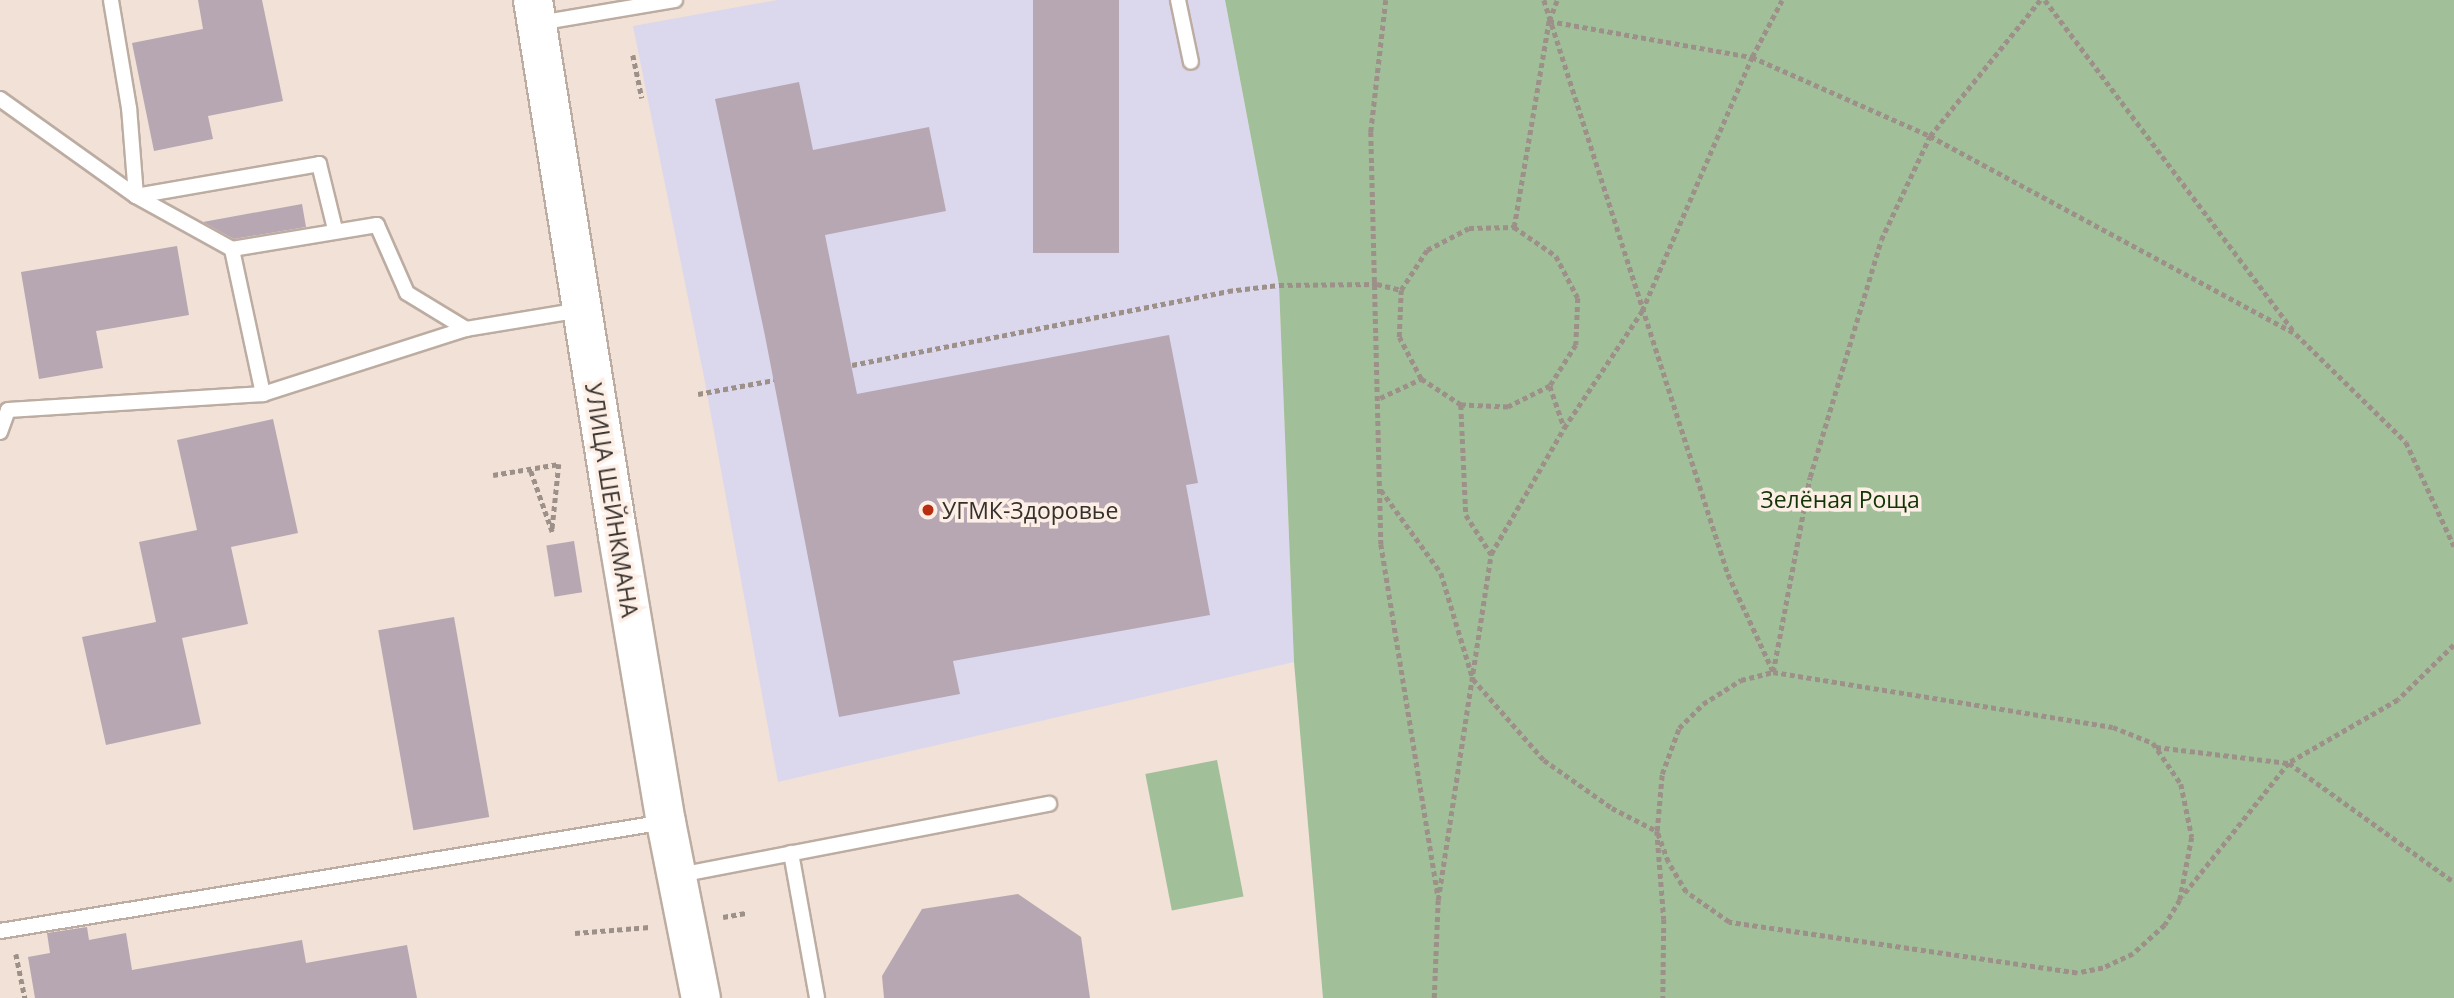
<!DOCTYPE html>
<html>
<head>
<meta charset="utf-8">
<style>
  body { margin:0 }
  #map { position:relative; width:2454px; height:998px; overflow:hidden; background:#f2e1d6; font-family:"Open Sans",sans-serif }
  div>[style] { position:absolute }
  .medical>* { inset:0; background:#dbd8ed }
  .green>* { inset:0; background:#a1bf99; transform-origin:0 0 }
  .building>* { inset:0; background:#b6a7b3; transform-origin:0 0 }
  .path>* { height:4.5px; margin-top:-2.25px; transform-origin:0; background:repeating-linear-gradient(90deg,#9c9089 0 5px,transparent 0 8.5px) }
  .roads { filter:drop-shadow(2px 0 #bcaca1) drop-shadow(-2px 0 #bcaca1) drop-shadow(0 2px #bcaca1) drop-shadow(0 -2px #bcaca1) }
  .lane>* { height:14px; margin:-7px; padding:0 7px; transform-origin:7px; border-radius:7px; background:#fff }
  .secondary>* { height:38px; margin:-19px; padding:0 19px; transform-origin:19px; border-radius:19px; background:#fff }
  .dots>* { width:19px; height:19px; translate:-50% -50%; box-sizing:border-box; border:4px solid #fdefe6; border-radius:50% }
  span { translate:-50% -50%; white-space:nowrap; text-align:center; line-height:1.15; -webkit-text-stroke:7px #fdefe6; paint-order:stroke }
  .park-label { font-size:23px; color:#133506 }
  .street-label { font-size:23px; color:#36302c }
  .poi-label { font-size:23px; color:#36302c }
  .left { translate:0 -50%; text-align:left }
</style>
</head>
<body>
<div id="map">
  <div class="medical">
    <i style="clip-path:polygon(777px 0,1225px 0,1279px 285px,1294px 662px,778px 782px,704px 377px,633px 26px)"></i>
  </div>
  <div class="green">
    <i style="clip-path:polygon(1225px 0,2454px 0,2454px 998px,1323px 998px,1294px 662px,1279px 285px)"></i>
    <i style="left:1217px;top:760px;width:139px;height:73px;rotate:79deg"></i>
  </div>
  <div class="building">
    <i style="clip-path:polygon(198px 0,262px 0,283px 101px,208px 116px,213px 139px,154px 151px,132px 43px,203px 29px)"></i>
    <i style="left:1033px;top:0;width:86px;height:253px"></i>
    <i style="clip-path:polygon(799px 82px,813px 150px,929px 127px,946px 211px,825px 235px,857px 394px,1169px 335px,1198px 483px,1186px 485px,1210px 615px,953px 661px,960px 694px,839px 717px,765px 336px,715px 99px)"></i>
    <i style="clip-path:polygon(302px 204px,306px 227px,234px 239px,203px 222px)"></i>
    <i style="clip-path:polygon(177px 246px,189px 315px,96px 331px,103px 368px,39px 379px,21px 272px)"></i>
    <i style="clip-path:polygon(273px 419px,298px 533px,231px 547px,248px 624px,182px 638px,201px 724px,106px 745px,82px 637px,156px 622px,139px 542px,197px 530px,177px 440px)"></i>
    <i style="left:574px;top:541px;width:52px;height:28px;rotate:81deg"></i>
    <i style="left:454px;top:617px;width:203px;height:77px;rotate:80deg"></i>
    <i style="clip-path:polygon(1018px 894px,1081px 937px,1090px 998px,884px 998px,882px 976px,922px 909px)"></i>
    <i style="clip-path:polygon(87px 927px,89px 940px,126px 933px,132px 970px,302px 940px,306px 963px,407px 945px,417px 998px,35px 998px,28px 957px,50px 953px,47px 933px)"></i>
  </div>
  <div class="path">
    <i style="left:1386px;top:0;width:133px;rotate:96.5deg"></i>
    <i style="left:1371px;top:132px;width:412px;rotate:88.6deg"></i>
    <i style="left:1381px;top:544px;width:356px;rotate:80.8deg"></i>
    <i style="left:1544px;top:0;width:603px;rotate:72.23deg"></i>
    <i style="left:1728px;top:574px;width:107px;rotate:65.1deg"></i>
    <i style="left:2045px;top:0;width:413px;rotate:53.1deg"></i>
    <i style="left:1549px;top:21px;width:206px;rotate:10.1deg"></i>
    <i style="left:1752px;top:57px;width:195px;rotate:23.9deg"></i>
    <i style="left:1930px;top:136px;width:416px;rotate:28.4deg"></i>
    <i style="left:2296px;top:334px;width:154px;rotate:44.5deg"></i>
    <i style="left:2406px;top:442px;width:115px;rotate:65.2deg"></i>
    <i style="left:633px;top:55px;width:44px;rotate:78.2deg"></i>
    <i style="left:1514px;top:227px;width:51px;rotate:34.6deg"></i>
    <i style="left:1556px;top:256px;width:47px;rotate:62.4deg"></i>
    <i style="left:1578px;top:298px;width:47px;rotate:92.4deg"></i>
    <i style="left:1576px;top:345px;width:49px;rotate:122.4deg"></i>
    <i style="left:1550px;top:386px;width:47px;rotate:153.4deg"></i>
    <i style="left:1508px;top:407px;width:47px;rotate:-177.6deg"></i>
    <i style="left:1461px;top:405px;width:48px;rotate:-147deg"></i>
    <i style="left:1421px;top:379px;width:47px;rotate:-117.6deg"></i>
    <i style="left:1399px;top:337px;width:47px;rotate:-87.6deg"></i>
    <i style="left:1401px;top:290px;width:48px;rotate:-57deg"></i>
    <i style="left:1427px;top:250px;width:47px;rotate:-27.6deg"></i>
    <i style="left:1469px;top:228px;width:45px;rotate:-1.3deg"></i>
    <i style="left:1514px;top:227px;width:209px;rotate:-80.4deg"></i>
    <i style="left:1549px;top:21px;width:22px;rotate:-69deg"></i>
    <i style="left:852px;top:365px;width:383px;rotate:-11.1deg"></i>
    <i style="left:1228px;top:291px;width:51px;rotate:-6.7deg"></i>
    <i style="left:1279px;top:285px;width:98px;rotate:-0.6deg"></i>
    <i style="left:1377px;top:284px;width:25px;rotate:14deg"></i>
    <i style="left:1550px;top:386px;width:43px;rotate:71.1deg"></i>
    <i style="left:698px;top:394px;width:77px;rotate:-10.4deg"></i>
    <i style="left:1380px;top:398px;width:45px;rotate:-24.9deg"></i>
    <i style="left:1461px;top:405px;width:110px;rotate:87.4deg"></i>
    <i style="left:1466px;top:515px;width:46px;rotate:57.3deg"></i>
    <i style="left:493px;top:475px;width:67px;rotate:-9.5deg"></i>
    <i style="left:559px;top:464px;width:68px;rotate:95.9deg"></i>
    <i style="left:552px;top:532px;width:66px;rotate:-109.5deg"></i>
    <i style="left:1381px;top:490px;width:102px;rotate:54.1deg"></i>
    <i style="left:1441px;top:573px;width:111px;rotate:73.2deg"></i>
    <i style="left:1473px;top:679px;width:108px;rotate:48.8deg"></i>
    <i style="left:1544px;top:760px;width:83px;rotate:35.2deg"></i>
    <i style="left:1612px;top:808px;width:51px;rotate:27.1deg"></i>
    <i style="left:1657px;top:831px;width:88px;rotate:85.5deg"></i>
    <i style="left:1664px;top:919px;width:79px;rotate:90.7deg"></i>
    <i style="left:2454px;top:645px;width:78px;rotate:135.5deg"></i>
    <i style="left:2398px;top:700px;width:126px;rotate:150deg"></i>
    <i style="left:2289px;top:763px;width:203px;rotate:35.8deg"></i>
    <i style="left:1773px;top:672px;width:344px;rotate:9.2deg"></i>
    <i style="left:2113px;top:727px;width:43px;rotate:21.8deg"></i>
    <i style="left:2153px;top:743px;width:50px;rotate:55.7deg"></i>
    <i style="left:2181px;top:784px;width:54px;rotate:78.3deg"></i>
    <i style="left:2192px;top:837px;width:64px;rotate:100.8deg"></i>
    <i style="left:2180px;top:900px;width:29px;rotate:121deg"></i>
    <i style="left:2165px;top:925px;width:43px;rotate:137.8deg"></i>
    <i style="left:2133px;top:954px;width:33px;rotate:155deg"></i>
    <i style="left:2103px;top:968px;width:26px;rotate:169deg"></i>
    <i style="left:2077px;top:973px;width:352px;rotate:-171.7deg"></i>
    <i style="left:1729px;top:922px;width:52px;rotate:-145.1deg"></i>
    <i style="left:1686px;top:892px;width:35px;rotate:-121deg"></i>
    <i style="left:1668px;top:862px;width:33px;rotate:-110deg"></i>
    <i style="left:1657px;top:831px;width:57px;rotate:-85deg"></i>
    <i style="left:1662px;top:774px;width:49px;rotate:-69.7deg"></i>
    <i style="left:1679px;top:728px;width:34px;rotate:-45deg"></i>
    <i style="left:1703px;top:704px;width:45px;rotate:-32.3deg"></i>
    <i style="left:1741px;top:680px;width:33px;rotate:-14deg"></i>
    <i style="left:1773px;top:672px;width:198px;rotate:-79.3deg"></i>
    <i style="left:1810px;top:477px;width:247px;rotate:-73.3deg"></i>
    <i style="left:1881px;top:240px;width:115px;rotate:-64.8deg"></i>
    <i style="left:1930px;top:136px;width:175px;rotate:-51deg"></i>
    <i style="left:2156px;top:747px;width:134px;rotate:6.9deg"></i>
    <i style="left:2289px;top:763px;width:171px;rotate:128.6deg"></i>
    <i style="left:723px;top:917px;width:23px;rotate:-10deg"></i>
    <i style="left:575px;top:933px;width:75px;rotate:-4.6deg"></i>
    <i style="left:16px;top:954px;width:45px;rotate:78.4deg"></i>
    <i style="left:1434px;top:998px;width:98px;rotate:-87.7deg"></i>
    <i style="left:1438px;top:900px;width:350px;rotate:-81.3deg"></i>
    <i style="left:1491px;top:554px;width:146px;rotate:-59.9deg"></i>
    <i style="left:1564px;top:428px;width:141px;rotate:-56.3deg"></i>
    <i style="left:1642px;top:311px;width:277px;rotate:-66.6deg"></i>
    <i style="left:1752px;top:57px;width:64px;rotate:-62.2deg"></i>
  </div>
  <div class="roads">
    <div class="lane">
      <i style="left:1178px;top:0;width:63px;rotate:78.2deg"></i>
      <i style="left:539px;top:23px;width:138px;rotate:-9.6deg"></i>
      <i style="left:0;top:99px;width:167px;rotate:35.5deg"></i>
      <i style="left:136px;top:196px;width:88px;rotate:-94.5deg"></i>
      <i style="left:129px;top:108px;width:109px;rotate:-99.5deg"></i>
      <i style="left:232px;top:249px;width:147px;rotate:-9.4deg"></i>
      <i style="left:377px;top:225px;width:74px;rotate:66.2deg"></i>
      <i style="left:407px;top:293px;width:69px;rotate:31.4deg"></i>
      <i style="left:263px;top:394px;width:148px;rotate:-102.1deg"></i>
      <i style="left:232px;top:249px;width:110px;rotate:-151.1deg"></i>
      <i style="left:136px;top:196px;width:186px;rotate:-9.9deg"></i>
      <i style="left:319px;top:164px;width:67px;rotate:76.2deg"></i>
      <i style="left:0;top:432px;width:23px;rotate:-70deg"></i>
      <i style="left:8px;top:410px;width:256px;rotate:-3.6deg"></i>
      <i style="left:263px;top:394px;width:213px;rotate:-17.8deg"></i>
      <i style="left:466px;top:329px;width:117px;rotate:-9.4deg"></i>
      <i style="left:791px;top:853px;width:147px;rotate:79.8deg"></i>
      <i style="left:679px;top:875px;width:377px;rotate:-10.9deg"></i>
      <i style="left:0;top:931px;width:674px;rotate:-9.31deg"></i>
    </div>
    <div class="secondary">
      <i style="left:533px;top:0;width:543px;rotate:80.99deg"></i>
      <i style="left:618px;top:536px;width:290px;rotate:80.5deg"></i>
      <i style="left:666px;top:822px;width:179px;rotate:78.8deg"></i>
    </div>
  </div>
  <div class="dots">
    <i style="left:928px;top:510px;background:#b92e10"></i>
  </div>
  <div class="park-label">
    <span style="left:1840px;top:499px">Зелёная Роща</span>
  </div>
  <div class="street-label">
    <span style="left:612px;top:500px;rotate:81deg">УЛИЦА ШЕЙНКМАНА</span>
  </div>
  <div class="poi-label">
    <span class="left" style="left:942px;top:510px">УГМК-Здоровье</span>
  </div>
</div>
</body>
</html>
